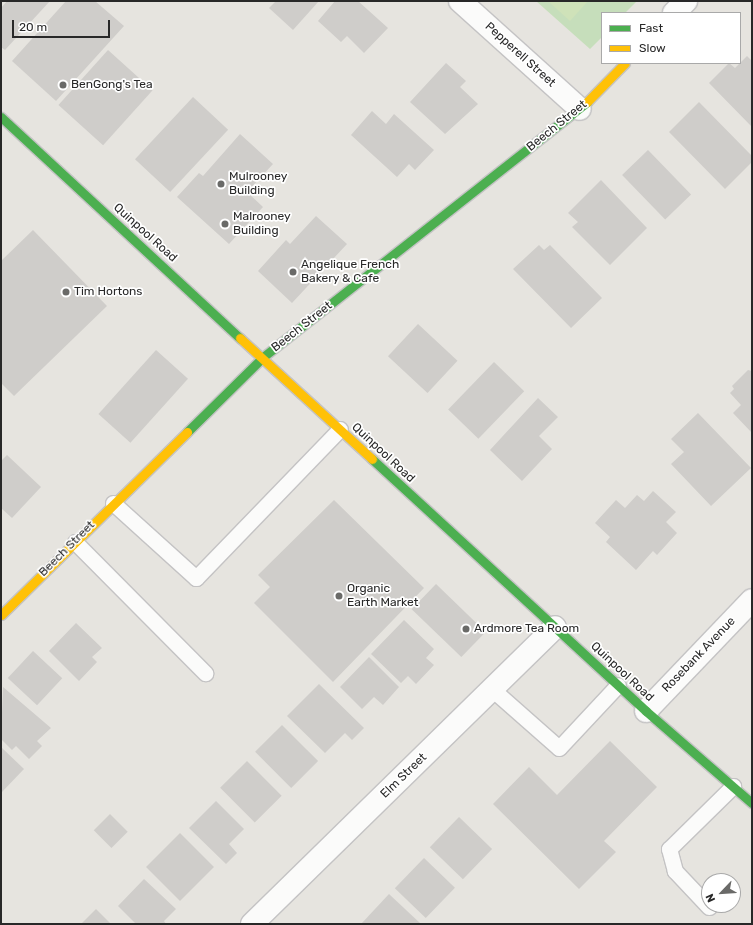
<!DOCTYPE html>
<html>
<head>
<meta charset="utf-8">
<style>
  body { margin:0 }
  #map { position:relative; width:753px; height:925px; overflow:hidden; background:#e6e4df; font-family:Rubik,sans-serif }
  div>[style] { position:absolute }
  .green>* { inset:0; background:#c6debb }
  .pitch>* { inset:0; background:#cfe2b9 }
  .building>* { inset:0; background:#cfcdca; transform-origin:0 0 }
  .roads { filter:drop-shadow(1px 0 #c4c3c4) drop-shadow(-1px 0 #c4c3c4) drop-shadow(0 1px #c4c3c4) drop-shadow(0 -1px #c4c3c4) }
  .lane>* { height:15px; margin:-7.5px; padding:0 7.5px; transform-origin:7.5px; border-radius:7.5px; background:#fbfbfa }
  .street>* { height:22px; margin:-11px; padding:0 11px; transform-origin:11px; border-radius:11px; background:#fbfbfa }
  .fast>* { height:9px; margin:-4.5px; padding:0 4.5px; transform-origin:4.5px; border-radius:4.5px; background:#4caf50 }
  .slow>* { height:9px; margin:-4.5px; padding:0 4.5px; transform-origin:4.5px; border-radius:4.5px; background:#ffc107 }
  .dots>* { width:11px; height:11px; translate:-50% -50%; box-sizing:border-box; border:2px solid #fff; border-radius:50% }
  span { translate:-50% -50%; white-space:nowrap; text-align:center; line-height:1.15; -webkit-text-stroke:3.5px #fff; paint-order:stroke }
  .street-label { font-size:12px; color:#282828 }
  .poi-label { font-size:12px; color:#282828 }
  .left { translate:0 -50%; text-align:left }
  .frame { position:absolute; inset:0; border:2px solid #282828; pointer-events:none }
  .legend { position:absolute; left:601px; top:12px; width:140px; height:52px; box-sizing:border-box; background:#fff; border:1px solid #a9a9a9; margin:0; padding:5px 7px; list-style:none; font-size:12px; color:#282828 }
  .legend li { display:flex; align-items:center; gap:8px; height:20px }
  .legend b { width:20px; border:1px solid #a9a9a9 }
  .north { position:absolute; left:701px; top:873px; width:40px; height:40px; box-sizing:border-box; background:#fff; border:1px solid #a9a9a9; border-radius:50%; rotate:245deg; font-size:11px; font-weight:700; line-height:16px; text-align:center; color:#282828 }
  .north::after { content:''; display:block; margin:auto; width:14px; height:18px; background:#6a6a68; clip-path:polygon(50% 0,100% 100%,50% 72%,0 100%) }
  .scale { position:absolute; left:12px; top:20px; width:98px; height:18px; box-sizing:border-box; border:2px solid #282828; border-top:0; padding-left:5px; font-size:12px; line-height:14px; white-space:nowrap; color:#282828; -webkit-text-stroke:3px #fff; paint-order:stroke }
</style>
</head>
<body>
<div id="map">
  <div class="green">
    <i style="clip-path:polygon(536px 1px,637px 1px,625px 13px,602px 13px,602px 37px,590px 49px)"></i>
  </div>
  <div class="pitch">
    <i style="clip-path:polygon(548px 1px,588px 1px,570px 21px)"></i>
  </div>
  <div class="building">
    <i style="clip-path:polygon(7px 1px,50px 1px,5px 50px,1px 47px,1px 8px)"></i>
    <i style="clip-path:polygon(66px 1px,95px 1px,124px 26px,56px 101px,12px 61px)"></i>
    <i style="clip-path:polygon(276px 1px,319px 1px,293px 30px,269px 8px)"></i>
    <i style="clip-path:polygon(335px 1px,358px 1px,388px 28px,364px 53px,347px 36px,341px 42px,318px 21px)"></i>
    <i style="left:108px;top:50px;width:60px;height:74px;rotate:42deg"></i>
    <i style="clip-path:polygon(747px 56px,752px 61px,752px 127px,709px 83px,729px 63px,735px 68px)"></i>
    <i style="clip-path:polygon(446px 63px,466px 81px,460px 87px,478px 104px,445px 134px,410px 102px)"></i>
    <i style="left:193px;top:97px;width:48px;height:85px;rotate:43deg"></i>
    <i style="clip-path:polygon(699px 102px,752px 156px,752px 162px,725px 189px,669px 132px)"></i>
    <i style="clip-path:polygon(372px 111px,386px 124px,394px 114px,434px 150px,415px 170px,409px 164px,397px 177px,351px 135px)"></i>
    <i style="clip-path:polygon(240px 134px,273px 164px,247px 192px,263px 207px,229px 244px,177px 197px,199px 173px,203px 176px)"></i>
    <i style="left:648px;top:150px;width:62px;height:36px;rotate:46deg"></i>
    <i style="clip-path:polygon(601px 180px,647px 228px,610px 265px,572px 227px,578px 222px,568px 213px)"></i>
    <i style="clip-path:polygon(316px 216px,347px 244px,292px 303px,258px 271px,286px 240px,290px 244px)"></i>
    <i style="clip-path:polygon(33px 230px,107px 306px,14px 396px,1px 383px,1px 261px)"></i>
    <i style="clip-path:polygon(539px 245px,544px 250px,550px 245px,602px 298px,571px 328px,513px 269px)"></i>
    <i style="left:418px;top:324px;width:54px;height:44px;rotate:43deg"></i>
    <i style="left:156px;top:350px;width:43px;height:86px;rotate:42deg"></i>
    <i style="left:494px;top:362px;width:42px;height:66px;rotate:44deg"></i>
    <i style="clip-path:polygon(748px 370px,752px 371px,752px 433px,733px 413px,741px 405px,730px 393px,734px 389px,732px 386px)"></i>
    <i style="clip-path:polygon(538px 398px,558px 417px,539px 436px,552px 449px,522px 481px,490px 450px)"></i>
    <i style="clip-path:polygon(698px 413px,751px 468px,711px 506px,671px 464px,684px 452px,671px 439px)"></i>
    <i style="clip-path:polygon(7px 455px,41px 487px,12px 518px,1px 508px,1px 461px)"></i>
    <i style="clip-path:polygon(653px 491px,676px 512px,666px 522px,677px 533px,657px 555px,653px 551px,636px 570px,606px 542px,610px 537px,595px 523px,616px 500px,625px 508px,637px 495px,644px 501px)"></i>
    <i style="clip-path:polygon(334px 500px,424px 588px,333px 682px,254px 603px,270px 587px,258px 575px)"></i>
    <i style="left:436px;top:584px;width:69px;height:35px;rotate:44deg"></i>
    <i style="clip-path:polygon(404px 620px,434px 649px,426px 658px,434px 665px,416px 684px,408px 676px,401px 683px,371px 654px)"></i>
    <i style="clip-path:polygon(76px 623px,102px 648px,92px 657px,97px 662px,79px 681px,49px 651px)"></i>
    <i style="left:33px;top:651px;width:40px;height:37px;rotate:43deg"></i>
    <i style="clip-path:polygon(369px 657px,399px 687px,383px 705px,374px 697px,362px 709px,340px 687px)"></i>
    <i style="clip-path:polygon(319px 684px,364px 728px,352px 740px,345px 733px,325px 753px,287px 716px)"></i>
    <i style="clip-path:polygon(3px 687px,51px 728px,37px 741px,42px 746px,29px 759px,16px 746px,12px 750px,1px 739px)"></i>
    <i style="left:282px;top:725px;width:51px;height:38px;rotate:45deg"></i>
    <i style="clip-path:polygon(610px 741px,657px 787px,604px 841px,616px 852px,579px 889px,493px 804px,529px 767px,557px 795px)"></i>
    <i style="clip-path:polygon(1px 747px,24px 769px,1px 793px)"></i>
    <i style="left:247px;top:761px;width:49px;height:38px;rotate:45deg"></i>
    <i style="clip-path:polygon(216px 801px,244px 829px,229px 844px,237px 853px,226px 864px,189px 828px)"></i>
    <i style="left:110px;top:814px;width:25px;height:23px;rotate:45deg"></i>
    <i style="left:459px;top:817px;width:46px;height:42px;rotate:44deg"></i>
    <i style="left:180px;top:833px;width:48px;height:48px;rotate:45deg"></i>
    <i style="left:424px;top:858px;width:43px;height:42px;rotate:44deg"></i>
    <i style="clip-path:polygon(144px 879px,176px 909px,164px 921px,166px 924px,136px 924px,118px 906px)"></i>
    <i style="clip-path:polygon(389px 894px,421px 924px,361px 924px)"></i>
    <i style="clip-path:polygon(96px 909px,111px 924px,81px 924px)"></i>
  </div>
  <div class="roads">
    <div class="lane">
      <i style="left:113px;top:503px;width:112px;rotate:42.1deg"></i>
      <i style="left:196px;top:578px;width:207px;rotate:-46deg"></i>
      <i style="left:75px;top:542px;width:185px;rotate:45.2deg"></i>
      <i style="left:492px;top:689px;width:89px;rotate:41.4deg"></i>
      <i style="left:559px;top:748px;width:86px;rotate:-46.9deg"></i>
      <i style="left:709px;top:907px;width:50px;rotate:-133.4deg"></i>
      <i style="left:675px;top:871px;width:23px;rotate:-105deg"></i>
      <i style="left:669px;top:849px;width:90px;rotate:-44.5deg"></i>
    </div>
    <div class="street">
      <i style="left:460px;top:1px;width:161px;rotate:42deg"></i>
      <i style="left:674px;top:13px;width:17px;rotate:-45deg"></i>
      <i style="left:646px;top:711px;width:153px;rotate:-46.3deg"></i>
      <i style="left:252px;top:924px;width:424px;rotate:-44.4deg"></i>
    </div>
    <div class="fast">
      <i style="left:1px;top:117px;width:326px;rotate:42.8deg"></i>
      <i style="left:187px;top:432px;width:107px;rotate:-44.6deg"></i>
      <i style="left:263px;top:357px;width:412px;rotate:-38.2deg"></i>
      <i style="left:372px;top:459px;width:372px;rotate:42.6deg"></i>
      <i style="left:646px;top:711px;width:140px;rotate:41deg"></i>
    </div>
    <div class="slow">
      <i style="left:587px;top:102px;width:54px;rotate:-45.7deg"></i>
      <i style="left:240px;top:338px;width:179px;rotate:42.5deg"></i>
      <i style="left:1px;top:615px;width:261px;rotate:-44.5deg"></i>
    </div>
  </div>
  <div class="dots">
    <i style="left:63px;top:85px;background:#6a6a68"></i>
    <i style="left:221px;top:184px;background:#6a6a68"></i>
    <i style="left:225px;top:224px;background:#6a6a68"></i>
    <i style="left:293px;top:272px;background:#6a6a68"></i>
    <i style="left:66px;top:292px;background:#6a6a68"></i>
    <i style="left:339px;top:596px;background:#6a6a68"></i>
    <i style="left:466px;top:629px;background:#6a6a68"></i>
  </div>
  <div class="street-label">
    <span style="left:520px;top:55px;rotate:42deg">Pepperell Street</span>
    <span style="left:557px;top:126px;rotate:-39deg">Beech Street</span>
    <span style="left:145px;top:233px;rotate:42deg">Quinpool Road</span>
    <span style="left:302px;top:327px;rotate:-38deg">Beech Street</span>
    <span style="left:383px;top:453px;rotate:43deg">Quinpool Road</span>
    <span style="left:67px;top:549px;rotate:-45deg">Beech Street</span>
    <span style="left:699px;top:655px;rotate:-46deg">Rosebank Avenue</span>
    <span style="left:622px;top:672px;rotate:43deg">Quinpool Road</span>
    <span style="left:404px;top:776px;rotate:-44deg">Elm Street</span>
  </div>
  <div class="poi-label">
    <span class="left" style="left:71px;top:85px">BenGong's Tea</span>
    <span class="left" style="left:229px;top:184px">Mulrooney<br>Building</span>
    <span class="left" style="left:233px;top:224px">Malrooney<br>Building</span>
    <span class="left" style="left:301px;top:272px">Angelique French<br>Bakery &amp; Cafe</span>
    <span class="left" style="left:74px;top:292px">Tim Hortons</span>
    <span class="left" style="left:347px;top:596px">Organic<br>Earth Market</span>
    <span class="left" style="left:474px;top:629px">Ardmore Tea Room</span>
  </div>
  <div class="frame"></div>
  <ul class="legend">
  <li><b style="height:5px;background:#4caf50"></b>Fast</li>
  <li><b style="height:5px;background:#ffc107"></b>Slow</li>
  </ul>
  <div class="north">N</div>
  <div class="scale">20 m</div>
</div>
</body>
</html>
